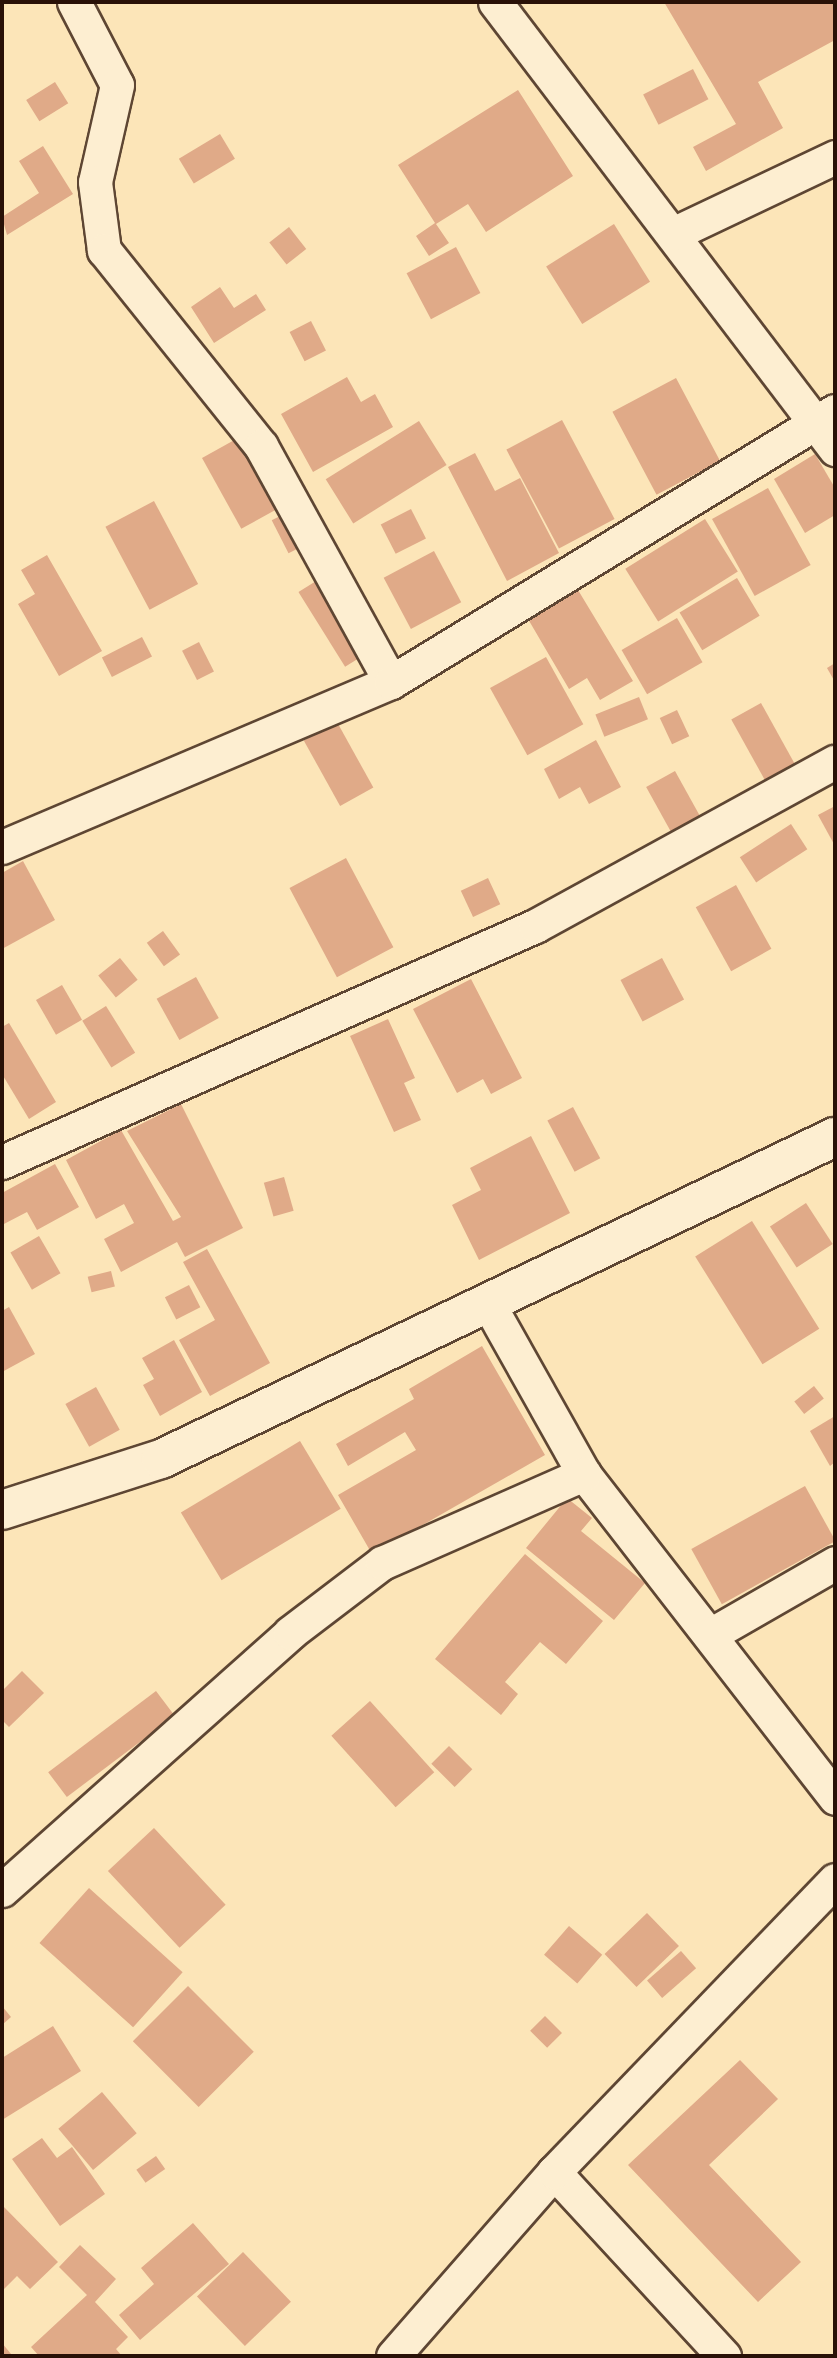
<!DOCTYPE html>
<html>
<head>
<meta charset="utf-8">
<style>
  body { margin:0 }
  #map { position:relative; width:837px; height:2358px; overflow:hidden; background:#fce5b8; font-family:"EB Garamond",serif }
  div>[style] { position:absolute }
  .building>* { inset:0; background:#e0aa88; transform-origin:0 0 }
  .roads { filter:drop-shadow(2px 0 #5e4633) drop-shadow(-2px 0 #5e4633) drop-shadow(0 2px #5e4633) drop-shadow(0 -2px #5e4633) }
  .street>* { height:33px; margin:-16.5px; padding:0 16.5px; transform-origin:16.5px; border-radius:16.5px; background:#fdeed1 }
  .secondary>* { height:38px; margin:-19px; padding:0 19px; transform-origin:19px; border-radius:19px; background:#fdeed1 }
  span { translate:-50% -50%; white-space:nowrap; text-align:center; line-height:1.15; -webkit-text-stroke:5px #fdeed1; paint-order:stroke }
  .frame { position:absolute; inset:0; border:4px solid #291107; pointer-events:none }
</style>
</head>
<body>
<div id="map">
  <div class="building">
    <i style="clip-path:polygon(664px 2px,835px 2px,835px 40px,758px 82px,783px 128px,706px 171px,693px 147px,736px 124px)"></i>
    <i style="left:693px;top:69px;width:34px;height:56px;rotate:63deg"></i>
    <i style="left:55px;top:82px;width:25px;height:34px;rotate:58deg"></i>
    <i style="clip-path:polygon(518px 90px,573px 176px,486px 232px,468px 204px,436px 224px,449px 243px,429px 256px,416px 236px,435px 223px,398px 165px)"></i>
    <i style="left:220px;top:134px;width:29px;height:48px;rotate:59deg"></i>
    <i style="clip-path:polygon(43px 146px,73px 194px,7px 235px,2px 217px,39px 193px,19px 161px)"></i>
    <i style="left:614px;top:224px;width:68px;height:80px;rotate:58deg"></i>
    <i style="left:289px;top:227px;width:28px;height:25px;rotate:52deg"></i>
    <i style="left:456px;top:247px;width:52px;height:56px;rotate:62deg"></i>
    <i style="clip-path:polygon(220px 287px,234px 308px,256px 294px,266px 310px,214px 343px,191px 307px)"></i>
    <i style="left:311px;top:321px;width:33px;height:24px;rotate:63deg"></i>
    <i style="clip-path:polygon(347px 377px,361px 402px,375px 394px,393px 427px,313px 472px,281px 414px)"></i>
    <i style="left:676px;top:378px;width:94px;height:72px;rotate:62deg"></i>
    <i style="left:562px;top:420px;width:112px;height:63px;rotate:62deg"></i>
    <i style="left:419px;top:421px;width:52px;height:110px;rotate:58deg"></i>
    <i style="left:258px;top:427px;width:81px;height:64px;rotate:61deg"></i>
    <i style="clip-path:polygon(475px 453px,495px 491px,520px 478px,559px 553px,507px 581px,448px 467px)"></i>
    <i style="clip-path:polygon(815px 454px,835px 488px,835px 515px,805px 533px,774px 479px)"></i>
    <i style="left:768px;top:488px;width:88px;height:64px;rotate:61deg"></i>
    <i style="left:154px;top:501px;width:94px;height:55px;rotate:62deg"></i>
    <i style="left:294px;top:509px;width:37px;height:25px;rotate:63deg"></i>
    <i style="left:411px;top:509px;width:33px;height:34px;rotate:63deg"></i>
    <i style="left:705px;top:519px;width:62px;height:94px;rotate:58deg"></i>
    <i style="left:434px;top:551px;width:58px;height:57px;rotate:62deg"></i>
    <i style="clip-path:polygon(47px 555px,102px 651px,59px 676px,18px 604px,35px 594px,21px 570px)"></i>
    <i style="left:329px;top:573px;width:88px;height:36px;rotate:58deg"></i>
    <i style="left:737px;top:578px;width:44px;height:67px;rotate:59deg"></i>
    <i style="clip-path:polygon(578px 590px,633px 681px,600px 700px,587px 678px,569px 689px,528px 619px)"></i>
    <i style="left:677px;top:618px;width:51px;height:64px;rotate:60deg"></i>
    <i style="left:142px;top:637px;width:22px;height:45px;rotate:63deg"></i>
    <i style="left:199px;top:642px;width:33px;height:19px;rotate:63deg"></i>
    <i style="left:546px;top:657px;width:77px;height:64px;rotate:61deg"></i>
    <i style="clip-path:polygon(835px 663px,835px 682px,827px 668px)"></i>
    <i style="left:639px;top:697px;width:24px;height:47px;rotate:68deg"></i>
    <i style="left:761px;top:703px;width:72px;height:34px;rotate:61deg"></i>
    <i style="left:677px;top:710px;width:29px;height:19px;rotate:65deg"></i>
    <i style="left:337px;top:722px;width:75px;height:38px;rotate:61deg"></i>
    <i style="clip-path:polygon(596px 740px,621px 787px,589px 804px,580px 787px,559px 799px,544px 769px)"></i>
    <i style="left:675px;top:771px;width:56px;height:33px;rotate:61deg"></i>
    <i style="clip-path:polygon(835px 806px,835px 846px,818px 815px)"></i>
    <i style="left:791px;top:824px;width:30px;height:61px;rotate:57deg"></i>
    <i style="left:346px;top:858px;width:101px;height:64px;rotate:62deg"></i>
    <i style="clip-path:polygon(23px 861px,55px 920px,2px 949px,2px 873px)"></i>
    <i style="left:488px;top:878px;width:29px;height:30px;rotate:65deg"></i>
    <i style="left:736px;top:885px;width:73px;height:46px;rotate:61deg"></i>
    <i style="left:163px;top:931px;width:29px;height:20px;rotate:54deg"></i>
    <i style="left:120px;top:958px;width:28px;height:28px;rotate:51deg"></i>
    <i style="left:662px;top:958px;width:47px;height:47px;rotate:62deg"></i>
    <i style="left:196px;top:977px;width:47px;height:45px;rotate:61deg"></i>
    <i style="clip-path:polygon(471px 979px,522px 1078px,491px 1094px,483px 1079px,457px 1093px,413px 1009px)"></i>
    <i style="left:62px;top:985px;width:40px;height:30px;rotate:60deg"></i>
    <i style="left:106px;top:1006px;width:55px;height:28px;rotate:58deg"></i>
    <i style="clip-path:polygon(388px 1019px,415px 1078px,404px 1083px,421px 1120px,394px 1132px,350px 1036px)"></i>
    <i style="clip-path:polygon(9px 1023px,56px 1102px,29px 1119px,2px 1074px,2px 1027px)"></i>
    <i style="clip-path:polygon(181px 1104px,243px 1228px,185px 1257px,177px 1242px,121px 1272px,104px 1239px,134px 1223px,124px 1204px,96px 1219px,66px 1160px,121px 1130px,173px 1221px,181px 1217px,127px 1131px)"></i>
    <i style="left:573px;top:1107px;width:58px;height:29px;rotate:62deg"></i>
    <i style="clip-path:polygon(531px 1136px,570px 1213px,479px 1260px,452px 1205px,481px 1190px,470px 1168px)"></i>
    <i style="clip-path:polygon(55px 1164px,79px 1207px,37px 1230px,27px 1212px,2px 1225px,2px 1193px)"></i>
    <i style="left:284px;top:1177px;width:35px;height:21px;rotate:74deg"></i>
    <i style="left:806px;top:1203px;width:49px;height:43px;rotate:57deg"></i>
    <i style="left:752px;top:1221px;width:127px;height:67px;rotate:58deg"></i>
    <i style="left:39px;top:1236px;width:43px;height:33px;rotate:60deg"></i>
    <i style="clip-path:polygon(207px 1249px,270px 1363px,210px 1396px,179px 1340px,215px 1320px,183px 1262px)"></i>
    <i style="left:111px;top:1271px;width:16px;height:24px;rotate:76deg"></i>
    <i style="left:189px;top:1285px;width:25px;height:27px;rotate:63deg"></i>
    <i style="clip-path:polygon(9px 1307px,35px 1354px,2px 1372px,2px 1311px)"></i>
    <i style="clip-path:polygon(174px 1340px,202px 1392px,160px 1416px,143px 1385px,154px 1379px,142px 1358px)"></i>
    <i style="clip-path:polygon(482px 1346px,545px 1455px,372px 1554px,338px 1495px,416px 1450px,405px 1432px,348px 1466px,336px 1444px,414px 1399px,409px 1389px)"></i>
    <i style="left:814px;top:1386px;width:16px;height:25px;rotate:52deg"></i>
    <i style="left:96px;top:1387px;width:49px;height:35px;rotate:61deg"></i>
    <i style="clip-path:polygon(835px 1416px,835px 1462px,830px 1466px,810px 1431px)"></i>
    <i style="left:300px;top:1441px;width:79px;height:139px;rotate:59deg"></i>
    <i style="left:805px;top:1486px;width:63px;height:130px;rotate:61deg"></i>
    <i style="clip-path:polygon(567px 1498px,592px 1518px,581px 1531px,645px 1583px,614px 1620px,526px 1548px)"></i>
    <i style="clip-path:polygon(525px 1554px,603px 1621px,566px 1664px,540px 1642px,505px 1682px,518px 1694px,501px 1715px,435px 1659px)"></i>
    <i style="clip-path:polygon(22px 1671px,44px 1693px,9px 1727px,2px 1720px,2px 1691px)"></i>
    <i style="left:156px;top:1691px;width:31px;height:135px;rotate:53deg"></i>
    <i style="left:370px;top:1701px;width:96px;height:52px;rotate:48deg"></i>
    <i style="left:449px;top:1746px;width:33px;height:25px;rotate:45deg"></i>
    <i style="left:154px;top:1828px;width:105px;height:63px;rotate:47deg"></i>
    <i style="left:89px;top:1888px;width:126px;height:74px;rotate:42deg"></i>
    <i style="left:647px;top:1913px;width:46px;height:59px;rotate:46deg"></i>
    <i style="left:569px;top:1926px;width:44px;height:38px;rotate:41deg"></i>
    <i style="left:681px;top:1951px;width:23px;height:45px;rotate:49deg"></i>
    <i style="left:188px;top:1986px;width:93px;height:78px;rotate:45deg"></i>
    <i style="clip-path:polygon(2px 2006px,11px 2017px,2px 2025px)"></i>
    <i style="left:545px;top:2016px;width:24px;height:21px;rotate:45deg"></i>
    <i style="clip-path:polygon(53px 2026px,81px 2071px,2px 2120px,2px 2058px)"></i>
    <i style="clip-path:polygon(740px 2060px,778px 2099px,709px 2165px,801px 2262px,758px 2302px,628px 2165px)"></i>
    <i style="left:102px;top:2092px;width:54px;height:57px;rotate:50deg"></i>
    <i style="clip-path:polygon(42px 2138px,57px 2158px,72px 2147px,105px 2194px,60px 2226px,12px 2159px)"></i>
    <i style="left:156px;top:2156px;width:16px;height:24px;rotate:55deg"></i>
    <i style="clip-path:polygon(3px 2206px,58px 2262px,30px 2289px,17px 2276px,2px 2291px)"></i>
    <i style="clip-path:polygon(193px 2223px,229px 2264px,140px 2340px,119px 2315px,154px 2284px,141px 2268px)"></i>
    <i style="clip-path:polygon(80px 2245px,116px 2279px,95px 2302px,128px 2337px,116px 2349px,122px 2356px,39px 2356px,31px 2347px,87px 2295px,59px 2267px)"></i>
    <i style="left:243px;top:2252px;width:69px;height:64px;rotate:46deg"></i>
    <i style="clip-path:polygon(2px 2343px,11px 2354px,8px 2356px,2px 2356px)"></i>
  </div>
  <div class="roads">
    <div class="street">
      <i style="left:74px;top:2px;width:93px;rotate:62.6deg"></i>
      <i style="left:117px;top:85px;width:99px;rotate:102.8deg"></i>
      <i style="left:95px;top:182px;width:69px;rotate:82.5deg"></i>
      <i style="left:104px;top:250px;width:251px;rotate:51.3deg"></i>
      <i style="left:261px;top:446px;width:269px;rotate:61.2deg"></i>
      <i style="left:495px;top:2px;width:562px;rotate:52.74deg"></i>
      <i style="left:675px;top:233px;width:177px;rotate:-25.4deg"></i>
      <i style="left:2px;top:847px;width:423px;rotate:-23deg"></i>
      <i style="left:391px;top:682px;width:520px;rotate:-31.4deg"></i>
      <i style="left:2px;top:1162px;width:583px;rotate:-23.88deg"></i>
      <i style="left:535px;top:926px;width:342px;rotate:-28.7deg"></i>
      <i style="left:488px;top:1303px;width:196px;rotate:60.7deg"></i>
      <i style="left:584px;top:1474px;width:410px;rotate:52.2deg"></i>
      <i style="left:710px;top:1635px;width:144px;rotate:-29.9deg"></i>
      <i style="left:2px;top:1890px;width:386px;rotate:-41.7deg"></i>
      <i style="left:290px;top:1633px;width:116px;rotate:-37.3deg"></i>
      <i style="left:382px;top:1563px;width:221px;rotate:-23.8deg"></i>
      <i style="left:554px;top:2172px;width:251px;rotate:47.3deg"></i>
      <i style="left:393px;top:2356px;width:244px;rotate:-48.8deg"></i>
      <i style="left:554px;top:2172px;width:405px;rotate:-46.1deg"></i>
    </div>
    <div class="secondary">
      <i style="left:2px;top:1510px;width:167px;rotate:-17.8deg"></i>
      <i style="left:161px;top:1459px;width:747px;rotate:-25.54deg"></i>
    </div>
  </div>
  <div class="frame"></div>
</div>
</body>
</html>
